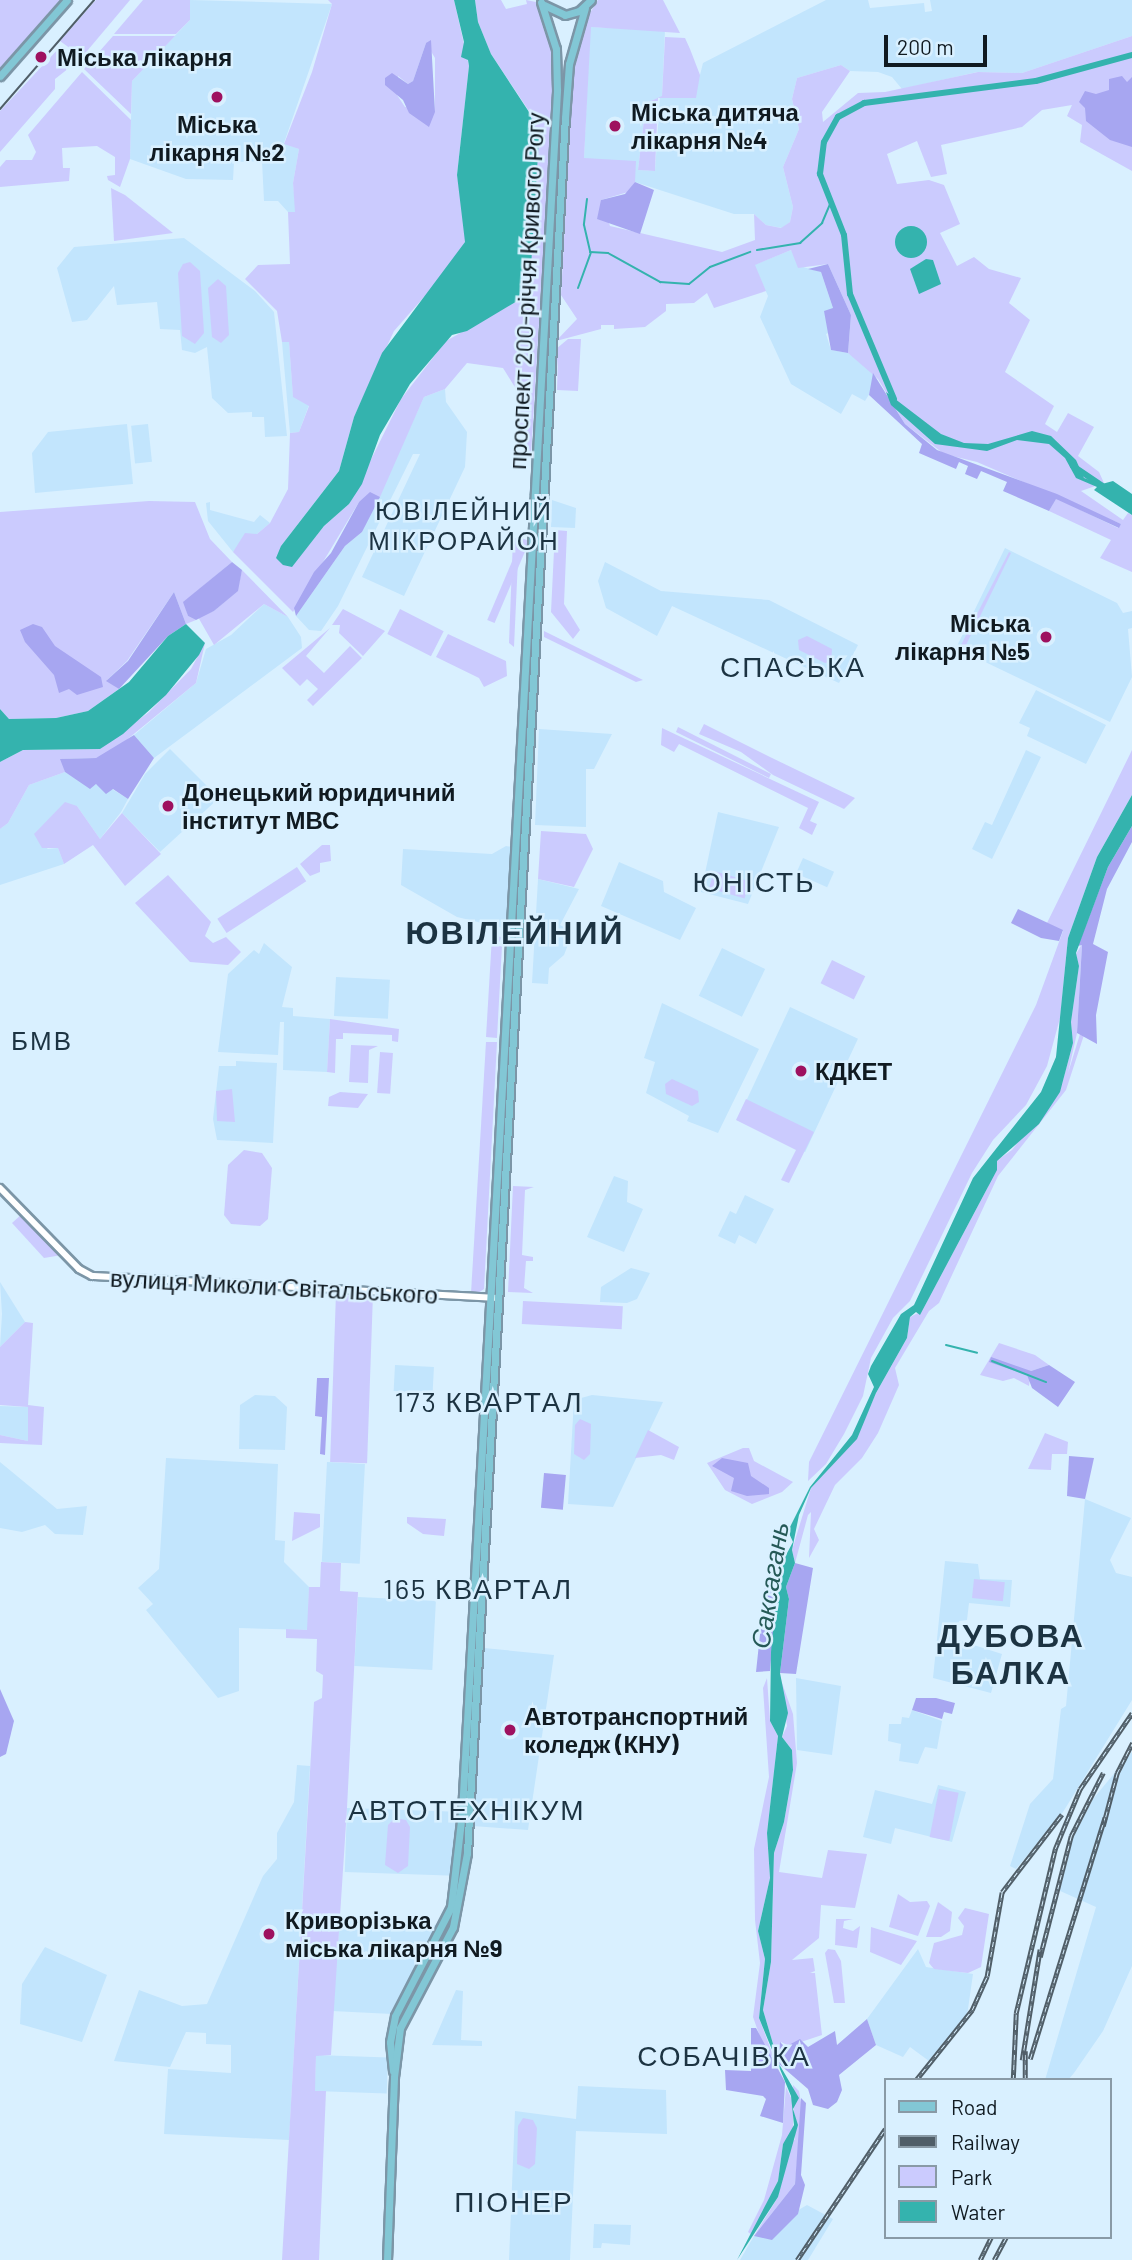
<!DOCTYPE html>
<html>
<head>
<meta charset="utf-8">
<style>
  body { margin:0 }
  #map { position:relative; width:1132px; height:2260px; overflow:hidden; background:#d9f0ff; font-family:Barlow,sans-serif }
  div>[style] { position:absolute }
  .built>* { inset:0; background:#c2e5fd; transform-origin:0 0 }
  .green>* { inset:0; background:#cbcbfe; transform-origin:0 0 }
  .forest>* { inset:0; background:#a7a6f1; transform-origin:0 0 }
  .water>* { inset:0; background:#34b3ae }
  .round { border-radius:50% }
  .stream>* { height:2px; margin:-1px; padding:0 1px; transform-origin:1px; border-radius:1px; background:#34b3ae }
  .river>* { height:6px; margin:-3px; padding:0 3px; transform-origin:3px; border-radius:3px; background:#34b3ae }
  .roads { filter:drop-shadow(2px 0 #7c96a7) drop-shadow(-2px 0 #7c96a7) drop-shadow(0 2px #7c96a7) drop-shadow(0 -2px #7c96a7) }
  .secondary>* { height:6px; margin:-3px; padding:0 3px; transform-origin:3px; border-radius:3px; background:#fff }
  .primary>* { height:7px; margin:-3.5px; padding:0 3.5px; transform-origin:3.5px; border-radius:3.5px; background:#82c7d5 }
  .tram>* { height:2px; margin:-1px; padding:0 1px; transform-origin:1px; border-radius:1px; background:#505e68 }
  .rail>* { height:4.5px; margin-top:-2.25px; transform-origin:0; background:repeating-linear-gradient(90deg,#d9f0ff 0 5px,#505e68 0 10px); box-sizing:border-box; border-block:2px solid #505e68 }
  .dots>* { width:19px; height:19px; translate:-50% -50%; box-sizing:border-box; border:4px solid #d9f0ff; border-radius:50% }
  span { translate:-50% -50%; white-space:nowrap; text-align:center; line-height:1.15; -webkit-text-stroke:5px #d9f0ff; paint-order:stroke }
  .poi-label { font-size:24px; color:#101a21; font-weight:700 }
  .left { translate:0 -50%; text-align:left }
  .right { translate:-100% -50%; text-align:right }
  .street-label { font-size:24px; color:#101a21 }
  .neighbourhood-label { font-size:26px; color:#1c3342; letter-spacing:2px }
  .water-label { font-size:26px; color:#255957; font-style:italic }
  .quarter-label { font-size:28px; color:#1c3342; letter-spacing:2px }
  .district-label { font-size:32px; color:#1c3342; font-weight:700; letter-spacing:2px }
  .legend { position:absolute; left:884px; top:2078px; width:228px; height:161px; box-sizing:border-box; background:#d9f0ff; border:2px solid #899aa6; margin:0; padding:9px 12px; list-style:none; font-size:21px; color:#101a21 }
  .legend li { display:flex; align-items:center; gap:14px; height:35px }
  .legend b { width:35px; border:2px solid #899aa6 }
  .scale { position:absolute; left:884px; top:35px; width:103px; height:32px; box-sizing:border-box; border:4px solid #101a21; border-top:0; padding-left:9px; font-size:21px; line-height:24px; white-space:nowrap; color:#101a21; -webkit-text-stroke:5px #d9f0ff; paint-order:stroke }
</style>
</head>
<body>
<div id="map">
  <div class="built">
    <i style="clip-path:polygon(190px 0,332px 4px,284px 143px,299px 149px,293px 183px,296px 212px,288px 212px,278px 201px,264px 201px,262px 161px,234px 162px,233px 180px,186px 179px,130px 159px,132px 81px,190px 20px)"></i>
    <i style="clip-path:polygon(evenodd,826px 0,868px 0,870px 8px,924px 3px,925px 12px,932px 11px,930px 0,1132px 0,1132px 36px,1022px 73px,977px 72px,902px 89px,892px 77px,878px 72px,850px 71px,841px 65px,797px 78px,792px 99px,799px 129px,783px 167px,793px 207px,790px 222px,782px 228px,766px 225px,754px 214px,734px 214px,635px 182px,628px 186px,584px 158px,590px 27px,665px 30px,662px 96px,700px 75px,703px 63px,826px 0,660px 97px,655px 171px,638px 170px,646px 103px,660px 97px)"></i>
    <i style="clip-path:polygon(184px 238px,255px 291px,274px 312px,287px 436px,265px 437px,264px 417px,252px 417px,252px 412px,228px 413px,212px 398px,207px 347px,195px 353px,182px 350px,180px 330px,160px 329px,157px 302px,117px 305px,114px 286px,87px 320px,72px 322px,57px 268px,74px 247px)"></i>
    <i style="clip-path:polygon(791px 250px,803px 267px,821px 272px,833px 308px,831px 332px,826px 334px,831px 350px,854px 354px,873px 373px,873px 388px,865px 401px,852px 394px,841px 414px,791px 384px,760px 317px,768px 296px,754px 265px)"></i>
    <i style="clip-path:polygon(289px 341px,293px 396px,309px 405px,299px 432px,290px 433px,282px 342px)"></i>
    <i style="clip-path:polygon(445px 389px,446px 402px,467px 432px,465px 467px,404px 596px,362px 577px,420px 454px,413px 454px,338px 606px,321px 631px,309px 630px,296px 616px,345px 546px,362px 532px,424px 397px)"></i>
    <i style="clip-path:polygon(127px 424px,133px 484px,35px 493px,32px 453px,48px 432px)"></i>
    <i style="left:148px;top:424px;width:38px;height:17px;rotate:84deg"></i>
    <i style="clip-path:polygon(552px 500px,576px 508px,575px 528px,551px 527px)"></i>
    <i style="clip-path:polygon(210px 502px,210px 510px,254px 522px,260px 515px,270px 523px,257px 534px,248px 535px,233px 552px,208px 521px,206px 503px)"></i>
    <i style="clip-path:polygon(1005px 548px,1117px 603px,1123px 613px,1132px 611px,1132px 628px,1128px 629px,1132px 677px,1110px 722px,956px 648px)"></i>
    <i style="clip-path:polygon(605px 562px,661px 591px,769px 600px,858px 645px,839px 683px,672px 606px,657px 636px,606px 608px,598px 581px)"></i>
    <i style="clip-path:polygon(264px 604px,288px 617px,301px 637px,302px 648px,154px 758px,134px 735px,196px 683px,206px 649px,231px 635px)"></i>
    <i style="clip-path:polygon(1036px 690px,1106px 725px,1086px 764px,1027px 736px,1030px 728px,1019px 723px)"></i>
    <i style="clip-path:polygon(539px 729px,612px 734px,594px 769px,586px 769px,586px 827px,535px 825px)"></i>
    <i style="clip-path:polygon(170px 749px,219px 798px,160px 852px,122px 813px,145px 774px)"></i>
    <i style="clip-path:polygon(1026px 750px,1041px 757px,992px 859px,972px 849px,985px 822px,992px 825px)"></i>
    <i style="clip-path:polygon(65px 772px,90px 788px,96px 784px,112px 789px,128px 799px,121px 812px,100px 839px,77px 806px,47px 849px,58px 848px,64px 864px,0 885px,0 829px,8px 823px,29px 785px)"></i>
    <i style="clip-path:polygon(718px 812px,779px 827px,748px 904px,701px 892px)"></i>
    <i style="clip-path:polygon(506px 846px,512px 847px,507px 929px,457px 917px,401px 885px,403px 849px,492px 854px)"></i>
    <i style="left:803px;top:858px;width:34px;height:17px;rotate:24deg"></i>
    <i style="clip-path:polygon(619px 862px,663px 881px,664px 892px,696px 908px,680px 940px,601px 906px)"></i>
    <i style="clip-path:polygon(538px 879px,579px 889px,560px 925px,573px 932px,564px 955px,549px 968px,548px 984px,532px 983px)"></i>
    <i style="clip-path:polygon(264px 943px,292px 967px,282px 1007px,293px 1008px,293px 1016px,330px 1019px,327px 1072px,283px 1070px,284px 1022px,280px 1022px,278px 1055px,218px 1052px,228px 974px,254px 950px,259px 954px)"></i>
    <i style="left:722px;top:948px;width:48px;height:53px;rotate:26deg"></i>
    <i style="left:336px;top:977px;width:54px;height:39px;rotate:3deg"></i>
    <i style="clip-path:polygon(662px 1003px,759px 1049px,718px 1133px,687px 1121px,689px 1116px,646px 1093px,655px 1062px,644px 1058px)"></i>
    <i style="left:790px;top:1007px;width:75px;height:125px;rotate:25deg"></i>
    <i style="clip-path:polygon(236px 1061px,277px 1063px,273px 1143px,217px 1140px,213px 1119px,219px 1066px,236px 1066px)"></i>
    <i style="clip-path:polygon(614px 1176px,628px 1181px,627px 1202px,643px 1209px,624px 1252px,587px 1237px)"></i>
    <i style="clip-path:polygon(745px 1195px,774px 1209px,756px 1244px,739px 1235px,735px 1244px,718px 1236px,730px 1211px,736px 1214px)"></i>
    <i style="clip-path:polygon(631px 1268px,650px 1273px,637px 1299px,627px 1303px,600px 1302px,601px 1287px)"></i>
    <i style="clip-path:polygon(0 1282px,25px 1322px,0 1347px,2px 1314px)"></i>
    <i style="left:395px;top:1365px;width:39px;height:26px;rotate:3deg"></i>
    <i style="clip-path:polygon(255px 1395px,275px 1396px,287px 1407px,285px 1450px,239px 1449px,240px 1405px)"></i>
    <i style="clip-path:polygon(592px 1395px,663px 1402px,613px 1507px,568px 1504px,574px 1400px)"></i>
    <i style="clip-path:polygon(0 1406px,29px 1407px,28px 1441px,0 1435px)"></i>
    <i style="clip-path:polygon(166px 1458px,278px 1464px,275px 1540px,285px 1541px,284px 1562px,309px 1587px,308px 1630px,239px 1628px,239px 1691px,218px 1698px,146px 1610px,153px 1604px,138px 1588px,159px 1569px)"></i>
    <i style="clip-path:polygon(0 1462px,57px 1509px,87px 1506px,83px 1535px,55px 1534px,45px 1525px,22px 1532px,0 1528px)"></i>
    <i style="left:327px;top:1462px;width:38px;height:100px;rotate:3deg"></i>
    <i style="clip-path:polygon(1085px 1499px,1131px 1518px,1110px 1560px,1116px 1573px,1132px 1577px,1132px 1700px,1063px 1812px,1016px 1869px,1010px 1866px,1030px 1804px,1053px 1779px,1061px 1709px,1066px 1706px)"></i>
    <i style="clip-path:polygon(945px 1561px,978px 1564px,980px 1579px,1012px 1580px,1010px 1607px,969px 1603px,967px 1620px,959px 1621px,958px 1640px,1002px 1654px,991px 1693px,933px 1678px)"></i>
    <i style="left:358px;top:1597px;width:78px;height:69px;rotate:3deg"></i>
    <i style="clip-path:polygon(484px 1648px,554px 1655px,528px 1830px,473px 1826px)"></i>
    <i style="clip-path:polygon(796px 1678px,841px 1686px,832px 1755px,797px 1750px)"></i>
    <i style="clip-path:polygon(912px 1710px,942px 1721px,937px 1749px,925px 1747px,918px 1764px,899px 1761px,901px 1744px,888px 1741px,889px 1724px,901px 1724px,902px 1717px,909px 1718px)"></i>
    <i style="clip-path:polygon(1132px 1752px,1132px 1966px,1103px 2031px,1074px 2073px,1068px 2080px,1045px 2080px,1096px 1907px,1058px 1890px,1073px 1838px,1093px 1799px)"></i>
    <i style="clip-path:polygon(297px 1765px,310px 1766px,289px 2140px,164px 2134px,168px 2069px,231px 2073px,231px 2045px,206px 2044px,206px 2033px,186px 2032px,170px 2067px,114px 2061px,139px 1990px,182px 2006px,207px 2004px,263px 1876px,277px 1859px,277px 1833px,294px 1802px)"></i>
    <i style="clip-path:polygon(938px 1785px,966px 1792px,952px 1842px,895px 1828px,891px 1844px,863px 1837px,875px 1790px,932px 1804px)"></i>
    <i style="left:347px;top:1808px;width:110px;height:64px;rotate:2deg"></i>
    <i style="clip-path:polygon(340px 1920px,441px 1925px,392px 2014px,332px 2011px)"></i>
    <i style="clip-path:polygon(45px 1947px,107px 1975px,82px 2042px,20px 2024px,22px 1984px)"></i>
    <i style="clip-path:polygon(918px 1949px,926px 1967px,973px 1974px,967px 2016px,929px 2061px,910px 2047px,903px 2057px,876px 2045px,867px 2019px)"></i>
    <i style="clip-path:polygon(456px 1990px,463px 1991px,461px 2040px,482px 2041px,482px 2046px,432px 2045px)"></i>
    <i style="left:316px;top:2055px;width:72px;height:36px;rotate:2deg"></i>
    <i style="clip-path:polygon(578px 2086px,666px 2090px,667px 2134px,576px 2131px,570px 2260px,509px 2260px,515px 2111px,576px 2119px)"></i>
    <i style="clip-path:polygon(807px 2205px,833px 2219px,808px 2260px,740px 2260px,754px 2236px)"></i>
    <i style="clip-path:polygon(594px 2224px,631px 2225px,630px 2245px,602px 2243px,601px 2248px,593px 2248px)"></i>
  </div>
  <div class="green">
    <i style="clip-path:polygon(0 0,67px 0,0 76px)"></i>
    <i style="clip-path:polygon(96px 0,130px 0,82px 57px,60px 41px)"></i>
    <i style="clip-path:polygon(143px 0,190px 0,190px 20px,176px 34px,114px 34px)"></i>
    <i style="clip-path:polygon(evenodd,328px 0,454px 0,469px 66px,457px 175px,466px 228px,465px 242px,453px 264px,394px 331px,354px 417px,339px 471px,281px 546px,292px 566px,324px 526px,349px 504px,401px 399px,446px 341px,519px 300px,539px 138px,529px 111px,491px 54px,478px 22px,475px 0,501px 0,506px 9px,527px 4px,526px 0,536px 2px,551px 38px,554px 76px,531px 455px,525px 455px,526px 436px,519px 435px,521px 397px,503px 368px,467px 363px,445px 389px,424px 397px,380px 497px,359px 502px,293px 612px,233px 552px,245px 533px,257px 534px,270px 523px,288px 489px,290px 433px,299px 432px,309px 406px,293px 397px,289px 342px,282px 342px,277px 311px,245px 279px,258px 265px,290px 264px,288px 212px,295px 212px,293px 183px,299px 149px,284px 144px,312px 72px,332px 4px,328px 0,426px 43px,435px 58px,435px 112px,405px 107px,397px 95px,398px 76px,408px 84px,413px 81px,426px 43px)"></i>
    <i style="clip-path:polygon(598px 0,663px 0,680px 33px,591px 27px,584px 158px,636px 161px,635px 182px,628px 192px,601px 200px,610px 226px,722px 252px,755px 240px,754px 214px,766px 225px,781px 228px,790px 222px,793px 207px,783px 167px,799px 129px,792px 99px,797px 78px,841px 65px,850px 71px,822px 112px,823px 122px,858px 93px,885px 92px,978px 72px,1022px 73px,1132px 36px,1132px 171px,1080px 142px,1082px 125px,1067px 116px,1072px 105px,1042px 110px,1022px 127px,941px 145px,947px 174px,931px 177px,917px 141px,887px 154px,897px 184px,929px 180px,944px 185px,960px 224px,940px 233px,957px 266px,974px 257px,989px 269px,1021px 278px,1009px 303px,1030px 320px,1005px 372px,1054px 406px,1045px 424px,1057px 432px,1068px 413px,1094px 427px,1078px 456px,1099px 472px,1104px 483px,1081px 491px,1123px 520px,1128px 513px,1132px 515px,1132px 572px,1100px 558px,1111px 540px,1049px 511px,1056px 498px,1118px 528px,1121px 524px,977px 462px,944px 454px,905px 424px,878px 379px,848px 353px,851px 315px,828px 264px,798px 268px,791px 250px,755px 265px,766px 291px,714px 308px,707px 293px,694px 303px,666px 304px,666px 311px,645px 327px,614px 329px,614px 325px,601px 325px,601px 329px,556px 341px,577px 319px,561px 295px,573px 73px,585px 21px)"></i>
    <i style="clip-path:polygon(113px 36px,175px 36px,132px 81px,131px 114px,84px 69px)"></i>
    <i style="clip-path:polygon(665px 37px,685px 38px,690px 49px,700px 75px,696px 98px,658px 98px,655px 171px,638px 170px,646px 103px,662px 96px)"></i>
    <i style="clip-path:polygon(60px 47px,69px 68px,55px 79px,55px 89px,0 152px,0 111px)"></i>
    <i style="clip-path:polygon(82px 72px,131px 120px,130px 159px,120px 187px,108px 180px,107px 176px,115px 175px,115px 157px,97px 146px,62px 148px,63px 168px,70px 168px,69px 181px,0 187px,0 167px,6px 160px,32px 160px,36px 152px,28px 135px)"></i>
    <i style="clip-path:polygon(111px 188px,125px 195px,173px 233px,114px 241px)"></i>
    <i style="clip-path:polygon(190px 262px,200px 271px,204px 333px,195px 344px,182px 336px,178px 273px,183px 264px)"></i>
    <i style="clip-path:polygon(218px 279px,226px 286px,229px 335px,221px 343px,212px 337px,208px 288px)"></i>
    <i style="clip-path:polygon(568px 339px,581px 339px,578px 391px,557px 390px,558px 359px,554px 390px,556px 349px)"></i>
    <i style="clip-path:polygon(149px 501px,195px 502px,210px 539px,232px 562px,184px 602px,188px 616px,196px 620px,186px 624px,174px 592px,127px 661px,107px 680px,119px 689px,88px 711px,56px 718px,9px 719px,0 709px,0 512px)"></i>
    <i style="clip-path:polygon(555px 530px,567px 531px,564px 604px,580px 630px,573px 639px,551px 612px)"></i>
    <i style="clip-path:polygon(513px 538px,519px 538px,514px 647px,509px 643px)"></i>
    <i style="left:522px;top:538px;width:8px;height:89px;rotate:23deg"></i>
    <i style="clip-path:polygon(1009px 552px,1011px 553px,964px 649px,961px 645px)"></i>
    <i style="clip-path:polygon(242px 570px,288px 617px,264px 604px,214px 645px,198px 617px,214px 611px,237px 591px)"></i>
    <i style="clip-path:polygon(343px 609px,385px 631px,363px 656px,339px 633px,340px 625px,332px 625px)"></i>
    <i style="left:400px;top:609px;width:49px;height:28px;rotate:27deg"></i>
    <i style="clip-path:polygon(330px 628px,306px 656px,324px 673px,350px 646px,362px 658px,313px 706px,307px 700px,318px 689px,307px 679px,300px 686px,282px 668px)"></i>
    <i style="clip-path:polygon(544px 631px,643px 680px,636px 682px,544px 637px)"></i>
    <i style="clip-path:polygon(448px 634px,506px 661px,507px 676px,484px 687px,479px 678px,436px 657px)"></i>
    <i style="clip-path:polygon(807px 636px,832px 649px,831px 662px,825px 663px,799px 650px,798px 640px)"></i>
    <i style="clip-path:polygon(205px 643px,196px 683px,113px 751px,96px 758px,62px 759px,65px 772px,29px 785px,8px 823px,0 829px,0 762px,23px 750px,100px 749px,149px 712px,191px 669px)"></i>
    <i style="clip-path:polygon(704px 724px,770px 757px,855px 798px,844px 809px,773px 775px,741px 752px,699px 734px)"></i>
    <i style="clip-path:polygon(678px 727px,771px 774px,769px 778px,676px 732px)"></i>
    <i style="clip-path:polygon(662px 728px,819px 802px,810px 821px,817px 824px,812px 835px,799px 828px,808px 808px,679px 744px,674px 752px,661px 745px)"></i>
    <i style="clip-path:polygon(1132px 750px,1132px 795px,1097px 857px,1068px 938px,1060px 1018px,1047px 1066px,1026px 1105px,993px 1140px,972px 1173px,910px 1301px,893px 1318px,871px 1358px,863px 1396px,844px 1434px,826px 1464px,808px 1481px,809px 1462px,1036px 1005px,1063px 931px,1047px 923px)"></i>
    <i style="clip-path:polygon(65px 802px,77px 806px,100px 839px,122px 813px,161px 854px,125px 886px,93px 845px,64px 864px,58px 848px,42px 848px,34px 834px)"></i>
    <i style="clip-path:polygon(541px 831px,586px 834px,593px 849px,574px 887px,538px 879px)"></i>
    <i style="clip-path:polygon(322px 845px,330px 845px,331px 861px,320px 863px,320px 872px,310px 876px,300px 864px)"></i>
    <i style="left:297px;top:867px;width:17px;height:95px;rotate:57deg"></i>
    <i style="left:714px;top:871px;width:37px;height:18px;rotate:16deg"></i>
    <i style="clip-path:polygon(168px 875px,211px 922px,205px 936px,213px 943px,226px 937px,241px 952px,228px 965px,190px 962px,135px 903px)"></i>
    <i style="clip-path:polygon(492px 936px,502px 937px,497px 946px,502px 946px,497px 1038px,486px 1037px)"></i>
    <i style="clip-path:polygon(1082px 944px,1077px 1033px,1068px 1073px,1080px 1034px,1084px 1035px,1066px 1090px,998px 1176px,939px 1303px,929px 1311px,895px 1368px,899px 1385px,878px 1433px,862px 1458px,835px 1485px,814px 1529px,819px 1540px,809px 1558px,811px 1512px,808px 1515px,795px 1563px,792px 1550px,811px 1488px,856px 1439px,876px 1393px,907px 1338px,910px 1317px,922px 1311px,988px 1187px,996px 1161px,1012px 1150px,1062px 1084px,1073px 1043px,1071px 1022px,1079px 966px,1076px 954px)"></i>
    <i style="left:832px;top:960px;width:37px;height:26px;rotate:26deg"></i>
    <i style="clip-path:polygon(330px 1019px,399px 1029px,398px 1042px,392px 1041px,392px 1035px,343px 1033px,343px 1039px,336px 1039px,335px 1073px,327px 1072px)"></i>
    <i style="clip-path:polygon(486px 1042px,497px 1042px,484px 1289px,478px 1293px,471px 1293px)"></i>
    <i style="clip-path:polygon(351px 1045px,378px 1046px,369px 1050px,368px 1083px,349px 1082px)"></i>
    <i style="left:380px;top:1052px;width:13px;height:41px;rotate:4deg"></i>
    <i style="clip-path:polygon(672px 1079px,698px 1091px,699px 1102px,692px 1106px,666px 1094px,665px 1084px)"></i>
    <i style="clip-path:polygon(232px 1089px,235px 1122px,217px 1121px,216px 1091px)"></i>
    <i style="clip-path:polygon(340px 1092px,368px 1094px,358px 1108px,328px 1106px,329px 1097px)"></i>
    <i style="clip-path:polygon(746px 1099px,814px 1132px,789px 1183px,781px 1180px,796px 1150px,736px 1120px)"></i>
    <i style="clip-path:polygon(244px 1150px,262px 1153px,272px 1168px,268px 1219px,260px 1226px,231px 1224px,224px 1215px,228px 1165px)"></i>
    <i style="clip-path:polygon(513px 1186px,534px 1187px,525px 1190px,522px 1255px,533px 1257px,533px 1261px,526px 1261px,524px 1288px,533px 1293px,508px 1292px)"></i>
    <i style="clip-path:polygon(22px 1214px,62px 1255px,44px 1258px,12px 1223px)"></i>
    <i style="left:336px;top:1293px;width:37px;height:169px;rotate:2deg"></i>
    <i style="left:523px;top:1301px;width:100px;height:23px;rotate:3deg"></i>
    <i style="clip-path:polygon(25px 1322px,33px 1323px,28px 1405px,44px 1407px,42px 1445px,0 1443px,0 1435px,28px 1441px,28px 1407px,0 1405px,0 1347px)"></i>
    <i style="clip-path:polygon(999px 1343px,1035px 1355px,1049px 1365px,1031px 1371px,1029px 1386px,1014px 1378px,1003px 1381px,980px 1375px)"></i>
    <i style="clip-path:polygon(580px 1419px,591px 1424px,590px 1454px,584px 1460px,574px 1454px,575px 1425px)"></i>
    <i style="clip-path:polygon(648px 1430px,679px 1447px,674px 1460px,661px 1455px,635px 1458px)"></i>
    <i style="clip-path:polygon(1045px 1433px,1068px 1442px,1067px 1454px,1052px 1454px,1051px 1470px,1028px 1469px)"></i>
    <i style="clip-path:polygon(743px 1448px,749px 1448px,754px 1461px,793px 1482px,782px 1492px,752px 1504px,725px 1490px,707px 1463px)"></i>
    <i style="clip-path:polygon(294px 1512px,320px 1514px,320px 1527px,292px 1541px)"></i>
    <i style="clip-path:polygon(407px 1517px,446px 1519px,444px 1536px,423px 1534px,407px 1523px)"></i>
    <i style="clip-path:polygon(321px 1562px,341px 1563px,340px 1591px,358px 1592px,347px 1808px,331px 2055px,316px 2056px,315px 2091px,326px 2091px,319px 2260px,282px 2260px,314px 1702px,322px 1698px,323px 1675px,316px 1671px,317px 1639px,286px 1638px,286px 1629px,307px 1630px,309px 1587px,320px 1587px)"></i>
    <i style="left:974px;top:1579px;width:31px;height:19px;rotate:6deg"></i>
    <i style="clip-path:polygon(767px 1678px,770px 1721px,778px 1736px,767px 1833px,770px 1878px,758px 1931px,765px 1959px,759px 2018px,774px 2058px,765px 2051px,753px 2017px,760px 1963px,755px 1920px,754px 1849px,769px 1777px,763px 1688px)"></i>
    <i style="clip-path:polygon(781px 1680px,793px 1714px,797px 1763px,779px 1872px,822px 1878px,828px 1850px,867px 1854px,855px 1908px,821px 1905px,819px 1938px,792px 1960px,813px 1958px,815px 1971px,810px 1973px,815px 1973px,822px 2035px,789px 2046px,781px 2042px,779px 2064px,763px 2010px,771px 1962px,774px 1853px,784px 1822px,793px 1770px,792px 1750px,782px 1737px,787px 1726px)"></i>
    <i style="left:939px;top:1789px;width:20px;height:49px;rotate:11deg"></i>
    <i style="clip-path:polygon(395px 1818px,406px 1820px,410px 1827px,408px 1866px,398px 1873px,385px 1865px,388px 1825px)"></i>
    <i style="clip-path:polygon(898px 1894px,910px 1902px,927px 1901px,930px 1906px,918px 1936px,889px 1927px)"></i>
    <i style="clip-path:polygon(938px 1902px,952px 1912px,950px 1931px,941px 1937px,926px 1937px)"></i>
    <i style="clip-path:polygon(965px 1908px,989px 1914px,981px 1967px,968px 1973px,934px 1969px,929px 1963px,934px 1943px,962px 1935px,964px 1926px,958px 1918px)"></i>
    <i style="clip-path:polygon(836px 1919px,853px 1919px,844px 1921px,843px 1928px,853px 1931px,860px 1926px,857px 1948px,835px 1945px)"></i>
    <i style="clip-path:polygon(871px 1927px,917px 1941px,901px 1965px,870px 1952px)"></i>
    <i style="clip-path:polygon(828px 1949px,835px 1950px,841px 1961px,845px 2003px,834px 2003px,825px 1953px)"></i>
    <i style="clip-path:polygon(793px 2085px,799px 2091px,802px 2108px,795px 2184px,754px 2236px,778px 2197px,789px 2146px,795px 2139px)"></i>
    <i style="clip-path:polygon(786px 2087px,793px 2102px,793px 2132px,783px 2144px,778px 2181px,752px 2235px,748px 2232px,764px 2200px,782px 2135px)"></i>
    <i style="clip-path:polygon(523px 2118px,533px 2120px,537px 2128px,535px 2164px,529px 2169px,517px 2164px,518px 2126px)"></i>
  </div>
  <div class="forest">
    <i style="clip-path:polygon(431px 40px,435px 112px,429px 127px,409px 113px,403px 100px,385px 85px,385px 78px,392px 73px,408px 84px,413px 81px,426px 43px)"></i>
    <i style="clip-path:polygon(1122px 76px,1127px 82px,1132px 77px,1132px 147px,1110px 140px,1086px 121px,1085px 108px,1079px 102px,1085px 91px,1096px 94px,1109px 90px,1109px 79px)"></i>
    <i style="clip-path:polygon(635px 182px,654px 190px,640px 234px,597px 219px,601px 200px,625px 194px)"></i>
    <i style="clip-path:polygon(828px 264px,851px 315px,848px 353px,831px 350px,824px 311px,833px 308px,821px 272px,808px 269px)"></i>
    <i style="clip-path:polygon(873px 373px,905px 424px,937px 450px,1057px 494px,1121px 524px,1119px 528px,1056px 499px,1049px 511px,1003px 491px,1007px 482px,981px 471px,977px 479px,965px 474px,968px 466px,959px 462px,956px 469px,919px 453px,922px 444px,869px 395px)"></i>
    <i style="clip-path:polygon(370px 492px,380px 497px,362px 532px,345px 546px,296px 616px,294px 608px,314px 572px,331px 553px,359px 502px)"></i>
    <i style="clip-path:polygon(232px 562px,242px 570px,238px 591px,214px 611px,196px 620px,188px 616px,183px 602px)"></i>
    <i style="clip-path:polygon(174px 592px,186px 624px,168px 636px,119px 689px,106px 681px,128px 661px)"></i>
    <i style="clip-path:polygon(33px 624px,42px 627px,55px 646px,101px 677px,103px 687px,77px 695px,69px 689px,59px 693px,54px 675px,25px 642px,20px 630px)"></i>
    <i style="clip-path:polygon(134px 735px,154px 758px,128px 799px,113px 789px,106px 794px,96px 784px,90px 789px,65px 772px,60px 759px,96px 758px)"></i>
    <i style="clip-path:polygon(1132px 826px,1132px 842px,1107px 889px,1093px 944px,1108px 952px,1096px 1015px,1097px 1044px,1077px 1033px,1082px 945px,1078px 946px,1108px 867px)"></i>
    <i style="clip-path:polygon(1018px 909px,1063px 930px,1059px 941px,1041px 938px,1011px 923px)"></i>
    <i style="clip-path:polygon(991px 1357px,1031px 1371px,1049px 1365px,1075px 1382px,1058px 1407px,1032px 1388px,1027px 1375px,989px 1362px)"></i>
    <i style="clip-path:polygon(317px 1378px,329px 1378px,325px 1455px,320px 1454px,322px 1417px,315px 1416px)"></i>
    <i style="clip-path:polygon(1069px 1456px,1094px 1458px,1085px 1499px,1067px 1496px)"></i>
    <i style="clip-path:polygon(722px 1458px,748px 1463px,751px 1476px,769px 1488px,769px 1494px,747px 1496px,731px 1491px,734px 1478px,712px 1466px)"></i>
    <i style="left:544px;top:1473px;width:22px;height:35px;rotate:5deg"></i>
    <i style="clip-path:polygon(775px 1558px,783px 1560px,779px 1568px,770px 1671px,756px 1672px,765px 1587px)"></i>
    <i style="clip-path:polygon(795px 1563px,813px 1568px,796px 1674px,780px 1673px,789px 1599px,786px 1587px)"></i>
    <i style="clip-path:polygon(0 1689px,14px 1721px,6px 1754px,0 1757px)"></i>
    <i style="clip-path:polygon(916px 1698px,936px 1698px,955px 1703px,952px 1714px,944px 1712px,942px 1719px,912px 1710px)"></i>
    <i style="clip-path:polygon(867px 2019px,876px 2045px,839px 2075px,842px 2090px,837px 2102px,828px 2109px,813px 2105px,808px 2089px,779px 2064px,780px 2042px,785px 2047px,800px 2039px,808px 2047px,835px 2031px,837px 2045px)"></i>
    <i style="clip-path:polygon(751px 2028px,756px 2028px,785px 2082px,783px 2123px,760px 2116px,766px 2099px,763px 2096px,726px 2090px,725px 2070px,751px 2071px)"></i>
    <i style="clip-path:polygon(801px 2098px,806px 2103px,801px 2175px,805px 2185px,798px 2214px,772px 2240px,754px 2236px,795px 2184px)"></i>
  </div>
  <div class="water">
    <i style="clip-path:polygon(454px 0,475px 0,478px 22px,491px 54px,529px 112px,539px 138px,531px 267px,524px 269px,519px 300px,467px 331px,452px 335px,410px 384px,380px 435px,362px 484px,349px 504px,324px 526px,292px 567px,283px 565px,276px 558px,281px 546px,339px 471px,354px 417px,382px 353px,465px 242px,457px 175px,469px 66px,468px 60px,461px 57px,464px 42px)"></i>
    <i class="round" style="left:895px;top:226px;width:32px;height:32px"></i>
    <i style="clip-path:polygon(926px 259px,933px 260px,941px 284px,919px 294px,910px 269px)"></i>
    <i style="clip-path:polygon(886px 392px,941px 434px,964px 443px,988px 444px,1032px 431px,1051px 436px,1076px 460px,1084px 478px,1102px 484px,1113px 481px,1132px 494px,1132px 515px,1094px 490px,1097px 487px,1076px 478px,1065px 458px,1049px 444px,1017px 440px,987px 451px,935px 444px,891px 405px)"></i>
    <i style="clip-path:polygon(186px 624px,205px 643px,199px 655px,166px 695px,123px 734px,100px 749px,23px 750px,0 762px,0 709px,9px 719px,56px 718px,88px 711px,129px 682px,168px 636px)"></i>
    <i style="clip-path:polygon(1132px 795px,1132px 826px,1108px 867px,1076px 953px,1079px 966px,1071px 1022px,1073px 1043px,1060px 1092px,1039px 1124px,997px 1161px,997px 1170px,920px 1315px,916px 1312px,910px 1317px,907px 1338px,876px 1393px,857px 1439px,811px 1488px,799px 1515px,792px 1550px,795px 1563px,786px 1587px,789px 1599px,780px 1673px,788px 1713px,782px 1737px,792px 1750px,793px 1770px,784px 1822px,774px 1853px,771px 1962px,763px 2010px,779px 2064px,799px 2098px,793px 2109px,798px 2125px,778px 2197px,737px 2260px,778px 2181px,783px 2144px,794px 2125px,791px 2096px,759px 2018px,765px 1959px,758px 1931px,770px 1878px,767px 1833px,778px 1736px,770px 1721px,771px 1652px,779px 1568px,793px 1542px,788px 1531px,810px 1487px,852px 1435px,874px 1387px,868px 1374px,871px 1366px,901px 1314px,914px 1305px,973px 1178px,1041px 1092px,1056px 1057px,1068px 938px,1097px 857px)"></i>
  </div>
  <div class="stream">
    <i style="left:587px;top:199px;width:26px;rotate:97deg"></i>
    <i style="left:584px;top:225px;width:28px;rotate:77deg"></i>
    <i style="left:590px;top:252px;width:18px;rotate:3deg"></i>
    <i style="left:608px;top:253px;width:60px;rotate:29.1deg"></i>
    <i style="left:660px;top:282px;width:29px;rotate:4deg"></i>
    <i style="left:689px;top:284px;width:27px;rotate:-39deg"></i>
    <i style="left:710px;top:267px;width:43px;rotate:-20.6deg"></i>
    <i style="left:757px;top:250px;width:44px;rotate:-9.2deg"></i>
    <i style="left:800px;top:243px;width:30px;rotate:-42deg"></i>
    <i style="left:822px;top:223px;width:21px;rotate:-67deg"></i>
    <i style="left:578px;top:288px;width:37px;rotate:-70deg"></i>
    <i style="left:946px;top:1345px;width:32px;rotate:14deg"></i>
    <i style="left:992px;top:1361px;width:58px;rotate:21.3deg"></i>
  </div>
  <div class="river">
    <i style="left:894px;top:399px;width:114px;rotate:-112.7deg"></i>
    <i style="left:850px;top:294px;width:59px;rotate:-95.8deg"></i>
    <i style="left:844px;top:235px;width:66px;rotate:-111.5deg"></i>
    <i style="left:820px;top:174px;width:32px;rotate:-83deg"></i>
    <i style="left:824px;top:142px;width:29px;rotate:-61deg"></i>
    <i style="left:838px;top:117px;width:30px;rotate:-28deg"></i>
    <i style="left:864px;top:103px;width:173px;rotate:-7.3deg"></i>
    <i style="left:1036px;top:81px;width:99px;rotate:-15.2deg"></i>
    <i style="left:1073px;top:466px;width:37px;rotate:34deg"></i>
  </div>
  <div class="roads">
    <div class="secondary">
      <i style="left:0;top:1188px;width:113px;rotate:45.7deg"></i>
      <i style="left:79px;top:1269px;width:15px;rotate:28deg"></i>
      <i style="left:92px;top:1276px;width:403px;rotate:3.1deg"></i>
    </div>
    <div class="primary">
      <i style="left:544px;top:5px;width:23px;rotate:25deg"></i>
      <i style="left:565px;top:15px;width:15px;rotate:-16deg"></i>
      <i style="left:579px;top:11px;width:16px;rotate:-43deg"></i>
      <i style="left:0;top:76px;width:101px;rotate:-48.6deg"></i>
      <i style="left:393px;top:2071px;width:29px;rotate:-96deg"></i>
      <i style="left:390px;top:2042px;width:26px;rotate:-79deg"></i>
      <i style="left:395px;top:2016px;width:123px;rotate:-62.8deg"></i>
      <i style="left:451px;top:1907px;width:96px;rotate:-83.4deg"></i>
      <i style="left:462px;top:1812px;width:1725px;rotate:-86.84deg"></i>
      <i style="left:557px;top:90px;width:41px;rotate:-91.4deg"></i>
      <i style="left:556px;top:49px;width:49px;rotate:-107.7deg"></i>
      <i style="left:387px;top:2260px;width:183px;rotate:-87.8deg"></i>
      <i style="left:394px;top:2077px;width:49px;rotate:-83deg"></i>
      <i style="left:400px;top:2028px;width:114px;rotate:-62.3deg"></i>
      <i style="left:453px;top:1927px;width:75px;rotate:-79.3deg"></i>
      <i style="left:467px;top:1853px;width:1738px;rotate:-86.77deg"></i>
      <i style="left:565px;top:118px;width:54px;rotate:-85.8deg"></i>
      <i style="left:569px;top:64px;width:58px;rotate:-74.1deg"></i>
    </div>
  </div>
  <div class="tram">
    <i style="left:0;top:109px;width:144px;rotate:-49.2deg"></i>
  </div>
  <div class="rail">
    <i style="left:1103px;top:1826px;width:55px;rotate:-75.2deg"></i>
    <i style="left:1117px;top:1773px;width:34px;rotate:-63deg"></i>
    <i style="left:1040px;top:1957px;width:125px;rotate:-75.6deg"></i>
    <i style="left:1071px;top:1836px;width:71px;rotate:-63.1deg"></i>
    <i style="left:1030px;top:2059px;width:253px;rotate:-72.8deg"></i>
    <i style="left:1022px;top:2060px;width:112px;rotate:-80.8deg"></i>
    <i style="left:916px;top:2080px;width:90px;rotate:-51.3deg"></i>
    <i style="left:972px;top:2010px;width:37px;rotate:-66deg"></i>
    <i style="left:987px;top:1976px;width:85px;rotate:-79.9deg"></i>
    <i style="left:1002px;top:1892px;width:98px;rotate:-52.4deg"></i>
    <i style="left:1013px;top:2080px;width:67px;rotate:-87.4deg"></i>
    <i style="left:1016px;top:2013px;width:169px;rotate:-76.6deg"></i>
    <i style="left:1055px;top:1849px;width:65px;rotate:-67.4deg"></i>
    <i style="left:1080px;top:1789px;width:92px;rotate:-55.6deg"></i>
    <i style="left:1025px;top:2080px;width:29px;rotate:-90deg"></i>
    <i style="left:797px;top:2260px;width:158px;rotate:-56.1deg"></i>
    <i style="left:980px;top:2260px;width:25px;rotate:-64deg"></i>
    <i style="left:994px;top:2260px;width:26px;rotate:-62deg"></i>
  </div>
  <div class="dots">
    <i style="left:41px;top:57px;background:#9e115f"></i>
    <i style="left:217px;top:97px;background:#9e115f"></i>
    <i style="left:615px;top:126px;background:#9e115f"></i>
    <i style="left:1046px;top:637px;background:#9e115f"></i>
    <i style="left:168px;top:806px;background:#9e115f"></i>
    <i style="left:801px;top:1071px;background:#9e115f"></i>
    <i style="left:510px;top:1730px;background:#9e115f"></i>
    <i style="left:269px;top:1934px;background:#9e115f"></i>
  </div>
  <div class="poi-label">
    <span class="left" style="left:57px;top:57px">Міська лікарня</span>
    <span class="left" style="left:631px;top:126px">Міська дитяча<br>лікарня №4</span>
    <span style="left:217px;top:138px">Міська<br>лікарня №2</span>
    <span class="right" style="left:1030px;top:637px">Міська<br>лікарня №5</span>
    <span class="left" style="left:182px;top:806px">Донецький юридичний<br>інститут МВС</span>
    <span class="left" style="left:815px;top:1071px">КДКЕТ</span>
    <span class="left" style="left:524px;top:1730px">Автотранспортний<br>коледж (КНУ)</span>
    <span class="left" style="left:285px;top:1934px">Криворізька<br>міська лікарня №9</span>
  </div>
  <div class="street-label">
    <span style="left:526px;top:291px;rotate:-87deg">проспект 200-річчя Кривого Рогу</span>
    <span style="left:274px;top:1286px;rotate:3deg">вулиця Миколи Світальського</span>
  </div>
  <div class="neighbourhood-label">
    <span style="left:464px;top:525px">ЮВІЛЕЙНИЙ<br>МІКРОРАЙОН</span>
    <span style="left:42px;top:1040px">БМВ</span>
  </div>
  <div class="water-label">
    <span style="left:769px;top:1585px;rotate:-81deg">Саксагань</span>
  </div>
  <div class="quarter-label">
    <span style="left:793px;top:666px">СПАСЬКА</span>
    <span style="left:754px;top:881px">ЮНІСТЬ</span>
    <span style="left:489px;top:1401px">173 КВАРТАЛ</span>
    <span style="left:478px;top:1588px">165 КВАРТАЛ</span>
    <span style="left:467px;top:1809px">АВТОТЕХНІКУМ</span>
    <span style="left:724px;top:2055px">СОБАЧІВКА</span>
    <span style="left:514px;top:2201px">ПІОНЕР</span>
  </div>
  <div class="district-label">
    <span style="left:515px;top:931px">ЮВІЛЕЙНИЙ</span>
    <span style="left:1011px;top:1653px">ДУБОВА<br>БАЛКА</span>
  </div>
  <ul class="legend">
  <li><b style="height:9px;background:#82c7d5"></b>Road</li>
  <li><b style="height:9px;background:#505e68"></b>Railway</li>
  <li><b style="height:19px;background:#cbcbfe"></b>Park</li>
  <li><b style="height:19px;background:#34b3ae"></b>Water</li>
  </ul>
  <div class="scale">200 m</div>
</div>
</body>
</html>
